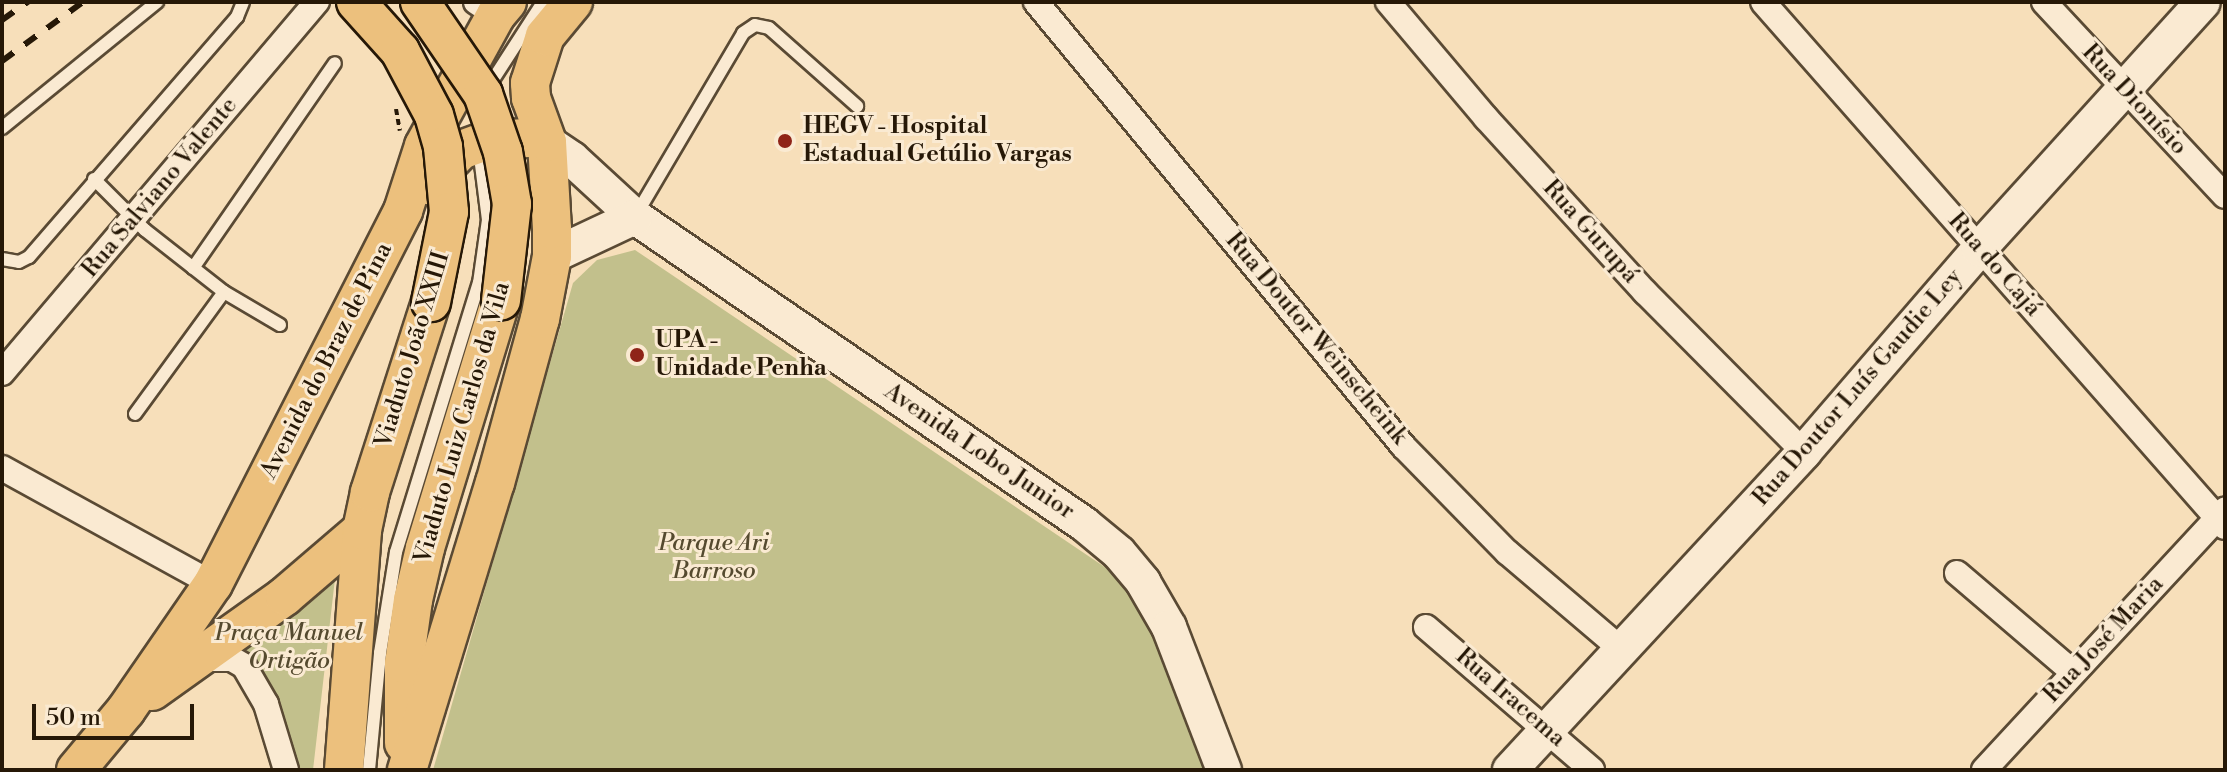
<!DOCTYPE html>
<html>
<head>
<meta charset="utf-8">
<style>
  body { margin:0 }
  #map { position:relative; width:2227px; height:772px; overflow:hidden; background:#f7dfba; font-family:"Libre Bodoni",serif }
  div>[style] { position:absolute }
  .green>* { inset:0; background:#c2c08c }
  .path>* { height:4px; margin-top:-2px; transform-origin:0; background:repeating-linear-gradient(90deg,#261807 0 6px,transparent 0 10px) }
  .roads { filter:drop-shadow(2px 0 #5a4a34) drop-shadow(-2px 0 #5a4a34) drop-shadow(0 2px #5a4a34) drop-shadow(0 -2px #5a4a34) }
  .lane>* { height:12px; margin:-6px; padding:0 6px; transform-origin:6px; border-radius:6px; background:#faead2 }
  .street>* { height:24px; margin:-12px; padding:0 12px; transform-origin:12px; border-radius:12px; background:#faead2 }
  .secondary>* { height:34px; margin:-17px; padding:0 17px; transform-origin:17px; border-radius:17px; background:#faead2 }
  .primary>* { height:38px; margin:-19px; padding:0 19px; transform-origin:19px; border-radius:19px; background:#ecc07d }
  .rail>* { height:6px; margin-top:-3px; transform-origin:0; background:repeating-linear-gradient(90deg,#261807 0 14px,transparent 0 28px) }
  .bridges { filter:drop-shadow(2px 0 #261807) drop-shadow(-2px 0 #261807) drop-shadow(0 2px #261807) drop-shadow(0 -2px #261807) }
  .primary-bridge>* { height:38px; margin:-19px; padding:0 19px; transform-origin:19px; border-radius:19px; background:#ecc07d }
  .dots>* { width:22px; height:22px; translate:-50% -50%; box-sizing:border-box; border:4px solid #faead2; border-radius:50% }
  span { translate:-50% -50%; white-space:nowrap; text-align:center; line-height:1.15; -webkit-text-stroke:6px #faead2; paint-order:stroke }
  .street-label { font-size:24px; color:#261807 }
  .poi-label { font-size:24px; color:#261807; font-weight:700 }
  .left { translate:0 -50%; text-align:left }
  .park-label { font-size:24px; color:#554a2f; font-style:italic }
  .frame { position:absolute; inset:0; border:4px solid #261807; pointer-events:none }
  .scale { position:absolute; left:32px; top:704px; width:162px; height:36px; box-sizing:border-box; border:4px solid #261807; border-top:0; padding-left:10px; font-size:24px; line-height:28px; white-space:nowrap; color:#261807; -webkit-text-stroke:6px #faead2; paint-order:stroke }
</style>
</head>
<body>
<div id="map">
  <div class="green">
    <i style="clip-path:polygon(635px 250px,1118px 576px,1169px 657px,1208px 770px,433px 770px,573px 283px,597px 260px)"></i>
    <i style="clip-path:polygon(336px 570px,313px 770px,292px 770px,257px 666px,247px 651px,225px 643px)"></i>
  </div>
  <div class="path">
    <i style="left:396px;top:109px;width:22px;rotate:80deg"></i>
  </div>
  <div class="roads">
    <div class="lane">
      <i style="left:487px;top:89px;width:103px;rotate:-57.2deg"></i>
      <i style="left:2px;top:128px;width:200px;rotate:-39.1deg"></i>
      <i style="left:94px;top:179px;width:72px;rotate:45deg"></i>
      <i style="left:145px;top:230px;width:100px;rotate:38.1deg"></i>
      <i style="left:224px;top:292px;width:65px;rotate:30.5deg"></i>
      <i style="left:636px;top:215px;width:211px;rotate:-59.5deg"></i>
      <i style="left:743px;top:33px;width:14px;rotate:-34deg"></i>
      <i style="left:755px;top:25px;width:14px;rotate:12deg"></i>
      <i style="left:769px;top:28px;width:118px;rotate:41.6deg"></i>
      <i style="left:2px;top:259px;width:17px;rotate:10deg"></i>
      <i style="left:19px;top:262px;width:11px;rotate:-27deg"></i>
      <i style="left:29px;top:257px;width:318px;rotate:-49.1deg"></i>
      <i style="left:237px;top:17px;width:16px;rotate:-68deg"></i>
      <i style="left:193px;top:268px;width:249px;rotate:-55.3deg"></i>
      <i style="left:135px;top:414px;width:151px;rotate:-53.9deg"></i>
      <i style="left:369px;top:770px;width:118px;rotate:-84.6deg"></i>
      <i style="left:380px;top:653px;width:102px;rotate:-81deg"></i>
      <i style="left:396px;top:552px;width:282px;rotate:-72.9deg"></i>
      <i style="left:479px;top:283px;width:64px;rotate:-81.9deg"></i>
      <i style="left:488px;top:220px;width:72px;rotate:-97.2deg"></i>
    </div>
    <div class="street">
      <i style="left:476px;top:2px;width:24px;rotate:33deg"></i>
      <i style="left:1036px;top:2px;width:577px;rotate:50.41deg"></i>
      <i style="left:1404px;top:447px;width:147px;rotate:45.6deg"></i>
      <i style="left:1507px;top:552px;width:151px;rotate:40.4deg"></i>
      <i style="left:1388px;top:2px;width:152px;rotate:49.8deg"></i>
      <i style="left:1486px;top:118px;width:236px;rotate:47.6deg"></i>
      <i style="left:1645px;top:292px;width:226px;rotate:45.2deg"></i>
      <i style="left:1763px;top:2px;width:699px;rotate:48.65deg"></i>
      <i style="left:2044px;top:2px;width:265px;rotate:47deg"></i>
      <i style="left:2px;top:373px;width:487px;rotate:-49.7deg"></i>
      <i style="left:2px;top:468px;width:241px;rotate:28.8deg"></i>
      <i style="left:1957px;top:573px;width:153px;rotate:40.5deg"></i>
      <i style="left:1426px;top:627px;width:219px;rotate:40.7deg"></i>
      <i style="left:198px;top:659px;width:34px"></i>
      <i style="left:232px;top:659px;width:14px;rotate:30deg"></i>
      <i style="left:244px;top:666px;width:44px;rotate:59.9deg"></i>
      <i style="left:266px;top:704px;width:69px;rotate:73.1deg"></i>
      <i style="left:1984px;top:770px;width:355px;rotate:-47.2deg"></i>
    </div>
    <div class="secondary">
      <i style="left:547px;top:142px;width:30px;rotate:34deg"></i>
      <i style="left:572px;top:159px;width:86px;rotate:42.6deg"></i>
      <i style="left:635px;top:217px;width:544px;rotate:34.36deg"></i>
      <i style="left:1084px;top:524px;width:45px;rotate:39.6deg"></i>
      <i style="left:1119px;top:553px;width:38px;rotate:50deg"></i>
      <i style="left:1143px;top:582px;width:52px;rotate:60deg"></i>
      <i style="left:1169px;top:627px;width:153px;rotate:69deg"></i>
      <i style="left:552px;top:256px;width:92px;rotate:-25.2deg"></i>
      <i style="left:1510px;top:770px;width:433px;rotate:-47.2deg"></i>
      <i style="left:1804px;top:452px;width:268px;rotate:-49.2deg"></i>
      <i style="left:1979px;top:249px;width:333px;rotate:-47.8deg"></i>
    </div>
    <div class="primary">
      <i style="left:427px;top:185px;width:49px;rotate:-45.8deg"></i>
      <i style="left:461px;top:150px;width:29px;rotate:-20deg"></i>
      <i style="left:488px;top:140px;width:40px;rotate:-2.9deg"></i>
      <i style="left:152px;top:691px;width:163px;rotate:-35.5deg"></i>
      <i style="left:285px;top:596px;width:101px;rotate:-40.6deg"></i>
      <i style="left:404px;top:743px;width:79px;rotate:-90deg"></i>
      <i style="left:404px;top:664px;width:65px;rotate:-82deg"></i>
      <i style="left:413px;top:600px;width:53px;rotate:-77deg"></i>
      <i style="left:425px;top:548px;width:259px;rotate:-73deg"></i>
      <i style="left:76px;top:770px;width:78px;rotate:-50.2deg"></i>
      <i style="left:126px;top:710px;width:153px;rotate:-55.4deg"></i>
      <i style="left:213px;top:584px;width:419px;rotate:-63deg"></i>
      <i style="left:403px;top:211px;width:68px;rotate:-72.1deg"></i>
      <i style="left:424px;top:146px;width:149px;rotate:-61.2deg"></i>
      <i style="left:496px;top:15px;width:17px;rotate:-50deg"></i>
      <i style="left:344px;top:770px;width:241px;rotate:-85.7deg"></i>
      <i style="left:362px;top:530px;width:39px;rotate:-78deg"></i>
      <i style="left:370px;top:492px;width:200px;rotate:-72.2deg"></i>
      <i style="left:407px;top:770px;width:300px;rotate:-73deg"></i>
      <i style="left:495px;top:483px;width:170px;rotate:-74.7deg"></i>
      <i style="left:540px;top:319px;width:64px;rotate:-79.2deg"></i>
      <i style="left:552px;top:256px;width:27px;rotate:-90deg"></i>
      <i style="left:552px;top:229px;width:87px;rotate:-93.3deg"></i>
      <i style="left:547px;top:142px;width:47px;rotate:-110deg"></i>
      <i style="left:531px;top:98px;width:15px;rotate:-94deg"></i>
      <i style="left:530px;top:83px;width:49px;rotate:-72.3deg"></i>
      <i style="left:545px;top:36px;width:44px;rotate:-50.5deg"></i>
    </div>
  </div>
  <div class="rail">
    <i style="left:2px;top:20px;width:32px;rotate:-35deg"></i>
    <i style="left:2px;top:61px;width:100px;rotate:-36.1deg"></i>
  </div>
  <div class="bridges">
    <div class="primary-bridge">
      <i style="left:356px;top:2px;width:66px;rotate:48.1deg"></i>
      <i style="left:400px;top:51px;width:72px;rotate:62deg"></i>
      <i style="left:434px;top:115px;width:33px;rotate:74deg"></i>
      <i style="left:443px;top:147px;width:65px;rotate:84.7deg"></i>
      <i style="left:449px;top:212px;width:92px;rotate:101.3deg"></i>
      <i style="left:420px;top:2px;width:112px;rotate:55.6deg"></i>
      <i style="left:483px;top:94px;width:61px;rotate:71deg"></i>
      <i style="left:503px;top:152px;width:53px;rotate:80.2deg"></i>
      <i style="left:512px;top:204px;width:97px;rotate:96.5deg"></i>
    </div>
  </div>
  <div class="dots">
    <i style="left:785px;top:141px;background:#8f2418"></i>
    <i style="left:637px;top:355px;background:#8f2418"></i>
  </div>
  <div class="street-label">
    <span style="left:2134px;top:100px;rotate:47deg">Rua Dionísio</span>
    <span style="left:160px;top:188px;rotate:-50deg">Rua Salviano Valente</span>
    <span style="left:1590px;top:232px;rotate:48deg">Rua Gurupá</span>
    <span style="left:1994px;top:265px;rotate:49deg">Rua do Cajá</span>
    <span style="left:1316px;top:339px;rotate:50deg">Rua Doutor Weinscheink</span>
    <span style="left:413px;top:350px;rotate:-73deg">Viaduto João XXIII</span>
    <span style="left:327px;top:361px;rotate:-63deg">Avenida do Braz de Pina</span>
    <span style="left:1858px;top:388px;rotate:-49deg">Rua Doutor Luís Gaudie Ley</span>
    <span style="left:463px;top:423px;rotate:-74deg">Viaduto Luiz Carlos da Vila</span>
    <span style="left:979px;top:452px;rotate:34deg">Avenida Lobo Junior</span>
    <span style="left:2104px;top:640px;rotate:-47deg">Rua José Maria</span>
    <span style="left:1510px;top:698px;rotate:41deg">Rua Iracema</span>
  </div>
  <div class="poi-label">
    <span class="left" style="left:803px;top:141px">HEGV - Hospital<br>Estadual Getúlio Vargas</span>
    <span class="left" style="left:655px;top:355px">UPA -<br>Unidade Penha</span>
  </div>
  <div class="park-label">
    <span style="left:714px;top:558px">Parque Ari<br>Barroso</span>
    <span style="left:289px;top:648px">Praça Manuel<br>Ortigão</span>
  </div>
  <div class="frame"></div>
  <div class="scale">50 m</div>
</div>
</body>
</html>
